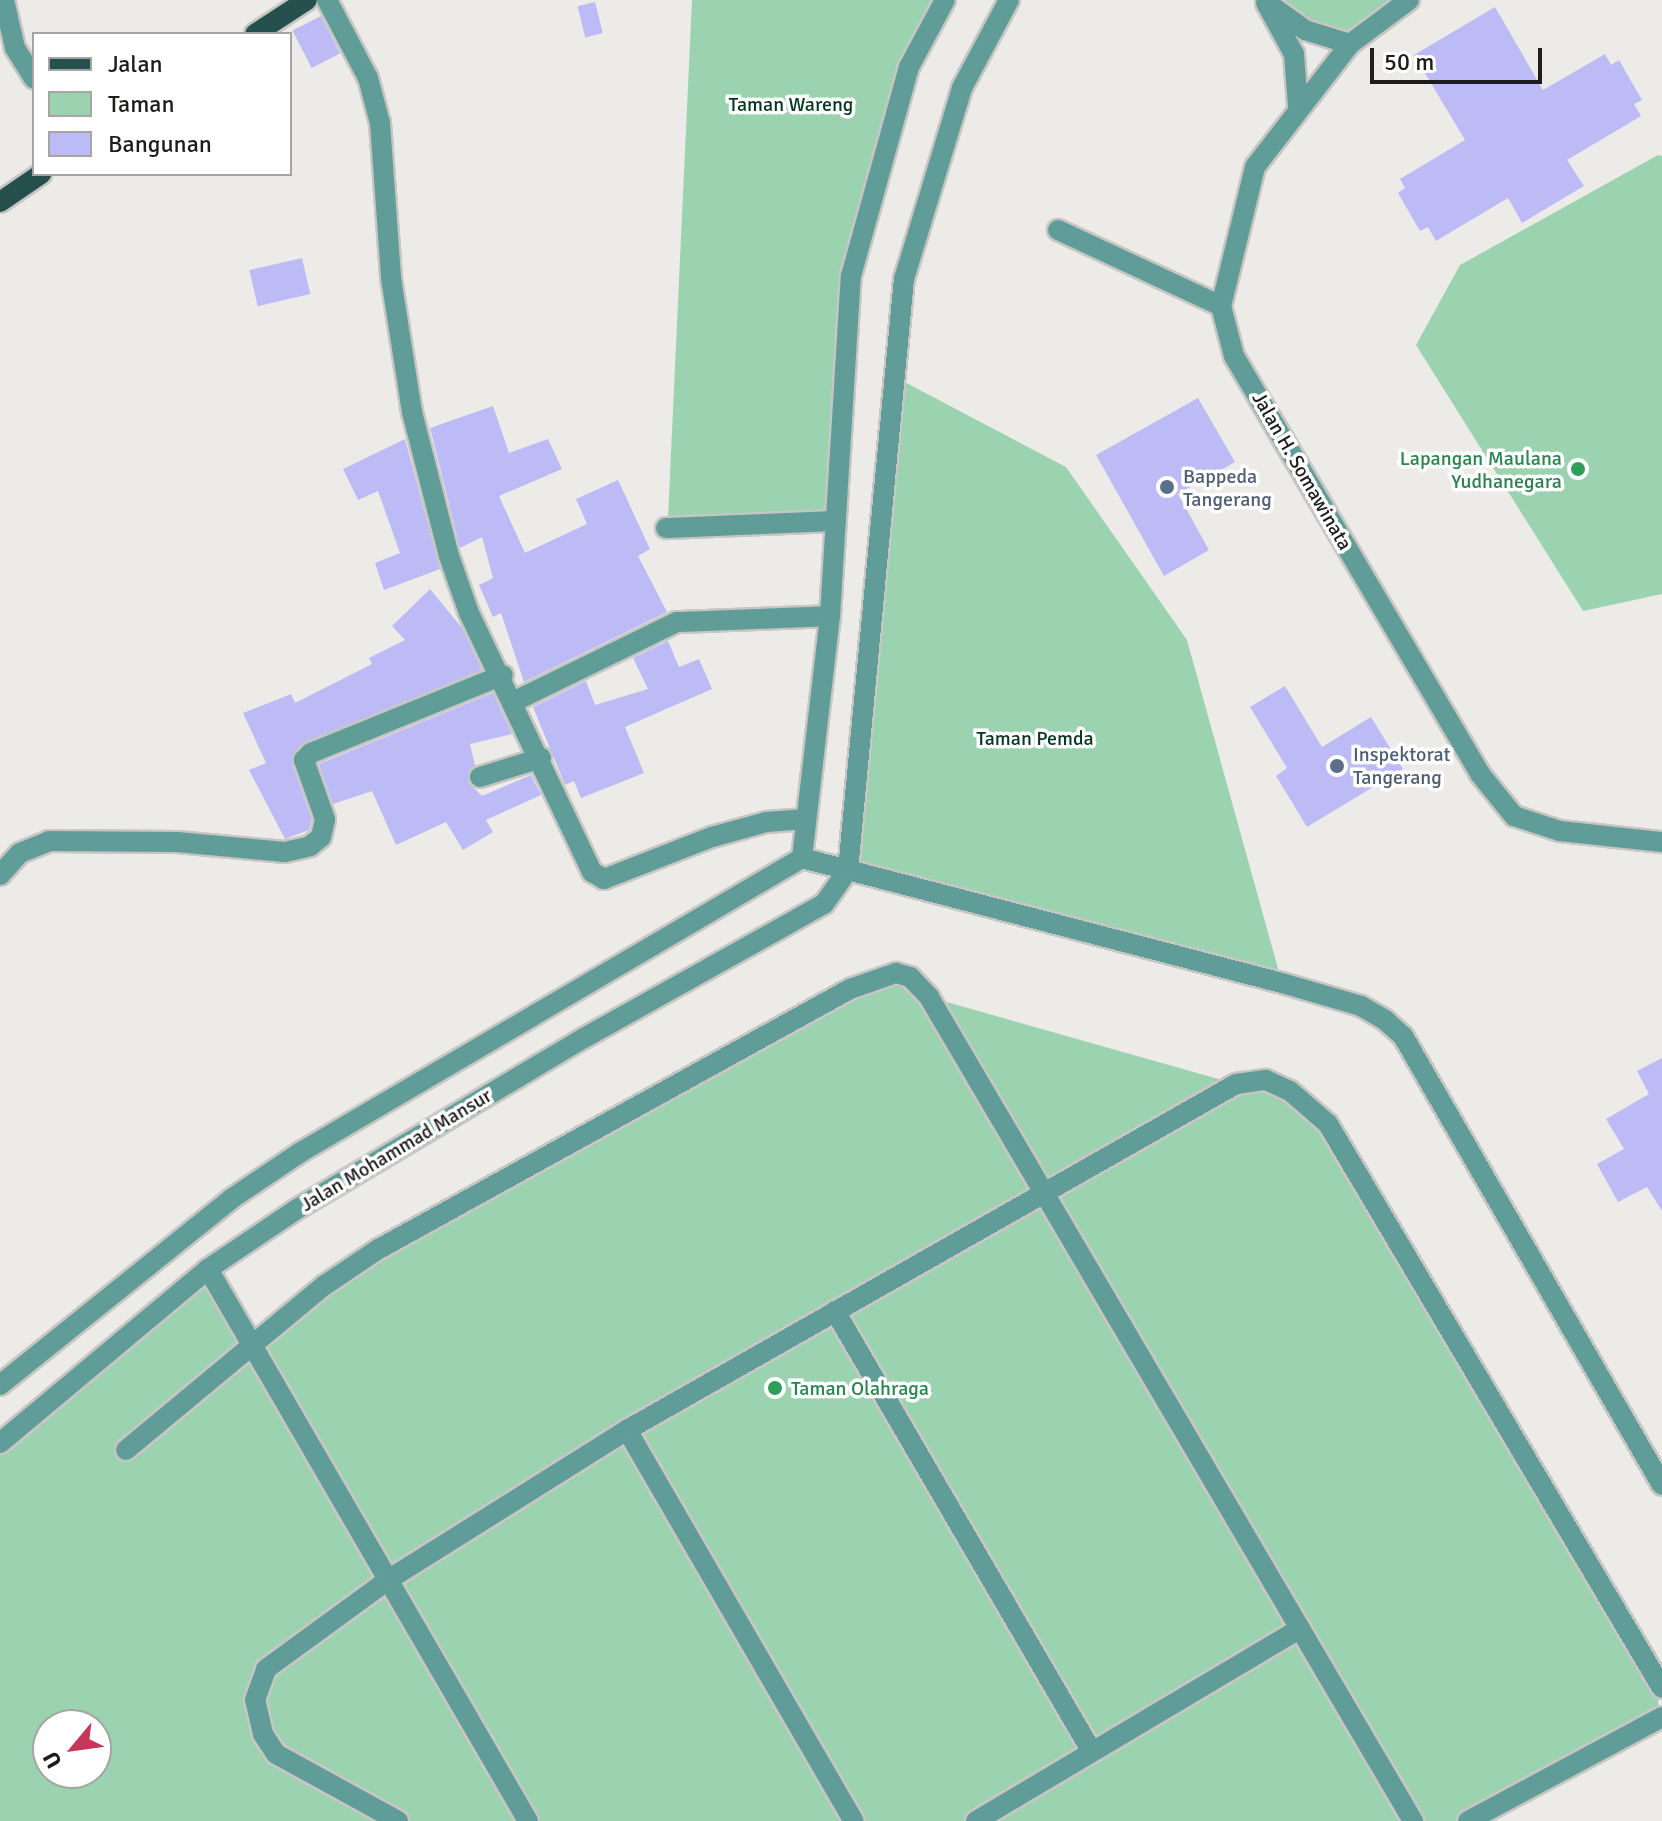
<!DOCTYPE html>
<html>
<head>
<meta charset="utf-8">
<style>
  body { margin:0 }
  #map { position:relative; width:1662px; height:1821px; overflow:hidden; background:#edebe8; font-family:Signika,sans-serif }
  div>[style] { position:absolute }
  .green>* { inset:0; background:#9bd3b0 }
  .building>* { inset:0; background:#bcbbf6; transform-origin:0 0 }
  .roads { filter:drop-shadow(2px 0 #c8c6c3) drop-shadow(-2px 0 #c8c6c3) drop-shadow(0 2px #c8c6c3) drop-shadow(0 -2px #c8c6c3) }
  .street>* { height:20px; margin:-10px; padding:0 10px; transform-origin:10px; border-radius:10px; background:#609d98 }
  .primary>* { height:20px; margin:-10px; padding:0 10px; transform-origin:10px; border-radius:10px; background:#25504d }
  .dots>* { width:22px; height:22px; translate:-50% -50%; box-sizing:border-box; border:4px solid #fff; border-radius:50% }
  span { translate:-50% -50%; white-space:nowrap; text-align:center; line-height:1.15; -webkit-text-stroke:7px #fff; paint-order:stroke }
  .park-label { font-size:20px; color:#053820 }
  .leisure-label { font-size:20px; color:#27864d }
  .right { translate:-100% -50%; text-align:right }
  .left { translate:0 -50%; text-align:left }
  .street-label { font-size:20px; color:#1e1d1c }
  .service-label { font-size:20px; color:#4e5e75 }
  .legend { position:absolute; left:32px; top:32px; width:260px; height:144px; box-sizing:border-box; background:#fff; border:2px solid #a5a5a4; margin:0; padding:10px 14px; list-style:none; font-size:24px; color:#1e1d1c }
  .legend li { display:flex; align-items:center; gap:16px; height:40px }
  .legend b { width:40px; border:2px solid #a5a5a4 }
  .north { position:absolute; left:32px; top:1709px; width:80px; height:80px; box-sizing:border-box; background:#fff; border:2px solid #a5a5a4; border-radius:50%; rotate:241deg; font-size:22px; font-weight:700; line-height:32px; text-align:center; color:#1e1d1c }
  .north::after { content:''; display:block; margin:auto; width:28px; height:36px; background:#c6375b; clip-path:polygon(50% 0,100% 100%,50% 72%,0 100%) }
  .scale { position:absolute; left:1370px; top:48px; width:172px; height:36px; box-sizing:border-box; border:4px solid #1e1d1c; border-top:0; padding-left:10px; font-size:24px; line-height:28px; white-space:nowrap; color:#1e1d1c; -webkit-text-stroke:6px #fff; paint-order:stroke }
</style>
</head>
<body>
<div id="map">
  <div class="green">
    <i style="clip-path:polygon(692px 0,945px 0,909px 67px,852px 276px,837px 514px,668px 518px)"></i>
    <i style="clip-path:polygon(1263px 0,1409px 0,1350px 44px)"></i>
    <i style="clip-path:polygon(1658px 155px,1662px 156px,1662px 594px,1583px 611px,1416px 345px,1460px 265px)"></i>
    <i style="clip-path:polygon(897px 378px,1066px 467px,1187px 640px,1282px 983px,848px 870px)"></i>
    <i style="clip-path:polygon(evenodd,888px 975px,929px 997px,1236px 1084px,1266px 1080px,1328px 1124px,1660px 1685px,1656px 1725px,1485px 1821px,0 1821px,0 1442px,208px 1269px,250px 1345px,316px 1293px,888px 975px,48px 1725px,96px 1725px,96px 1773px,48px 1773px,48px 1725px)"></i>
  </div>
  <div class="building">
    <i style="left:595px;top:2px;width:32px;height:18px;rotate:76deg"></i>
    <i style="clip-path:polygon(1495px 7px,1543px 90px,1605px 54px,1611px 65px,1619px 60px,1642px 100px,1634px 104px,1641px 116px,1567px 160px,1584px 186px,1522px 223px,1508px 198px,1436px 241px,1428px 227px,1420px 231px,1398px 193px,1405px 188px,1400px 179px,1465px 140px,1414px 55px)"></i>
    <i style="left:321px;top:16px;width:42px;height:32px;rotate:63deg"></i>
    <i style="left:302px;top:258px;width:37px;height:54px;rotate:77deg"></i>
    <i style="clip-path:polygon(1198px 398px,1235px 462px,1178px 494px,1209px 550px,1164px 576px,1096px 455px)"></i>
    <i style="clip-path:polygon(493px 406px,509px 453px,548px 439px,562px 469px,499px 496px,525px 553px,587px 524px,576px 499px,618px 480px,650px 549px,638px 556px,667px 612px,524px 682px,501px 613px,493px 617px,479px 585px,493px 578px,482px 537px,460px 548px,430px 428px)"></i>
    <i style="clip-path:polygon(405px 439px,440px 569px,384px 590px,375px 563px,400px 553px,378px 491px,358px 500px,343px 469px)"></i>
    <i style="clip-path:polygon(430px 589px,462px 628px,482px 670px,302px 744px,292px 764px,312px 820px,309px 830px,285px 839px,249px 770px,266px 763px,243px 713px,291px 694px,295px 703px,372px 664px,369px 658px,405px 640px,392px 626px)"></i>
    <i style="clip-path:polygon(668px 641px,679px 667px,699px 659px,712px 689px,625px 727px,644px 773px,581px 798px,574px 781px,565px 785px,533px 707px,586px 681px,595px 705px,648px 689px,633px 658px)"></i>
    <i style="clip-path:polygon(1285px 686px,1322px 747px,1371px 717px,1403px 769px,1307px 827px,1276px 776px,1287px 768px,1250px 707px)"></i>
    <i style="clip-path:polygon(493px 693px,512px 734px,470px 744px,475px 765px,468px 782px,482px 796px,531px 775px,541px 795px,486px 820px,493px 832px,463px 850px,446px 822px,396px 845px,372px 791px,333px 804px,319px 764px)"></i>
    <i style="clip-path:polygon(1662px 1058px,1662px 1211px,1647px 1187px,1618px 1202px,1597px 1164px,1624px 1149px,1606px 1119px,1649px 1094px,1637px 1071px)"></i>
  </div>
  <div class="roads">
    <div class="street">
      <i style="left:4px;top:0;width:49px;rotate:77.1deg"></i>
      <i style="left:15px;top:48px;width:36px;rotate:58deg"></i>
      <i style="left:327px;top:0;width:88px;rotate:62.3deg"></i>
      <i style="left:368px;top:78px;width:47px;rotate:75.1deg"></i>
      <i style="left:380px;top:123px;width:155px;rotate:85.9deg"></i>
      <i style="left:391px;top:278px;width:136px;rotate:81.1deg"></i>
      <i style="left:412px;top:412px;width:149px;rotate:75.6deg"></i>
      <i style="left:449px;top:556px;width:60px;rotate:70.7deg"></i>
      <i style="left:469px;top:613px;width:287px;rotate:64.6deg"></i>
      <i style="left:592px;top:872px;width:14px;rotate:30deg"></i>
      <i style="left:604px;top:879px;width:116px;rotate:-21.3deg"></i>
      <i style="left:712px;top:837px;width:56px;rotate:-15.5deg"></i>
      <i style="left:766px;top:822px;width:40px;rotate:-4.3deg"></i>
      <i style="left:1409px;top:0;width:74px;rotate:143.3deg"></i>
      <i style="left:1350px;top:44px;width:155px;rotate:127.7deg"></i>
      <i style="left:1255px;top:167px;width:143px;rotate:103.7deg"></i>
      <i style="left:1221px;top:306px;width:52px;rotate:75.4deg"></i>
      <i style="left:1234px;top:356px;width:485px;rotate:59.5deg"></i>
      <i style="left:1480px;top:774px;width:54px;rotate:51deg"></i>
      <i style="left:1514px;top:816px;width:48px;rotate:18.1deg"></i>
      <i style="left:1560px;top:831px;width:103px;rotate:6.2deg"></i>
      <i style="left:1266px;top:3px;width:58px;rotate:61.2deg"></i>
      <i style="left:1294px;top:54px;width:52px;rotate:85.6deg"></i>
      <i style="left:1270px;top:5px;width:43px;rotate:35.5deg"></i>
      <i style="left:1305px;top:30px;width:47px;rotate:17.3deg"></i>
      <i style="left:1058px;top:230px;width:180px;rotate:25deg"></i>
      <i style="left:666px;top:528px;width:170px;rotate:-2.4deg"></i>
      <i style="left:515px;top:701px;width:180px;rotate:-26deg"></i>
      <i style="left:677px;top:622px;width:153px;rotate:-2.2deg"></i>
      <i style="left:480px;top:777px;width:64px;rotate:-17.3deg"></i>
      <i style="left:802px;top:858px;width:496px;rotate:14.6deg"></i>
      <i style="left:1282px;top:983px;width:82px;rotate:16.2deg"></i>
      <i style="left:1361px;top:1006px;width:28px;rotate:30deg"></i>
      <i style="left:1385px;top:1020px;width:24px;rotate:42deg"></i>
      <i style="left:1403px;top:1036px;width:518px;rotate:60.02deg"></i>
      <i style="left:802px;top:858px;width:244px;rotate:-83.4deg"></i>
      <i style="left:830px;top:616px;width:341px;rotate:-86.5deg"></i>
      <i style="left:851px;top:276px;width:217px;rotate:-74.5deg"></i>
      <i style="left:909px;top:67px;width:76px;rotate:-61.8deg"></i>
      <i style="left:0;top:875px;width:30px;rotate:-48deg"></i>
      <i style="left:20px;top:853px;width:31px;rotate:-22deg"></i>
      <i style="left:49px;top:841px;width:128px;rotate:0.4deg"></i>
      <i style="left:177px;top:842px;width:108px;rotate:5.3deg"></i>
      <i style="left:285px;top:852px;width:26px;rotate:-13deg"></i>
      <i style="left:310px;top:846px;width:14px;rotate:-39deg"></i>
      <i style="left:321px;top:837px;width:18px;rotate:-77deg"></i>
      <i style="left:325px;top:819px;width:63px;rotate:-109.6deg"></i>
      <i style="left:304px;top:760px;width:10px;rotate:-45deg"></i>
      <i style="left:311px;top:753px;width:207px;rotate:-22.1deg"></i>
      <i style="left:208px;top:1269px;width:638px;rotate:59.9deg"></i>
      <i style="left:835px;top:1311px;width:510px;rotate:59.77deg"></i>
      <i style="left:0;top:1385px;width:297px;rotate:-38.8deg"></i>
      <i style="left:231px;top:1199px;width:84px;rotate:-33.9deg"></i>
      <i style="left:301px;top:1152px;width:581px;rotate:-30.41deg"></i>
      <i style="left:627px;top:1430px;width:452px;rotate:59.9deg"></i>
      <i style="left:0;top:1443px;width:271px;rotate:-39.9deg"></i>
      <i style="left:208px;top:1269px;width:107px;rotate:-34deg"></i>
      <i style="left:297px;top:1209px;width:334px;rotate:-30.8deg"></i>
      <i style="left:584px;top:1038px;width:275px;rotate:-29.2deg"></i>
      <i style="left:824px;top:904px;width:42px;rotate:-54.8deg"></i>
      <i style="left:848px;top:870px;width:594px;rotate:-84.59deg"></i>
      <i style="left:904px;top:279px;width:200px;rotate:-73.1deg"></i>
      <i style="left:962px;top:88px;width:100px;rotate:-61.9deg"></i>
      <i style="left:126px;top:1450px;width:259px;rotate:-39.7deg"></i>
      <i style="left:325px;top:1285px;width:63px;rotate:-33.9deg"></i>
      <i style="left:377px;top:1250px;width:540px;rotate:-28.89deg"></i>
      <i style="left:850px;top:989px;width:49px;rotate:-19.2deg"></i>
      <i style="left:896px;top:973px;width:15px;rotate:16deg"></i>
      <i style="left:910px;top:977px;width:28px;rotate:46deg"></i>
      <i style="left:929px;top:997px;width:956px;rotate:59.57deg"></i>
      <i style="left:398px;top:1821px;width:139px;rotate:-151.2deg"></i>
      <i style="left:276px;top:1754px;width:24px;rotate:-123deg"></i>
      <i style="left:263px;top:1734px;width:35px;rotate:-103deg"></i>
      <i style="left:255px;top:1700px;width:33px;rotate:-70deg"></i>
      <i style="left:266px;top:1669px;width:151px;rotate:-36.1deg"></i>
      <i style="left:388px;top:1580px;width:282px;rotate:-32.1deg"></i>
      <i style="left:627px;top:1430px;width:700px;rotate:-29.6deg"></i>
      <i style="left:1236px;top:1084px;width:30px;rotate:-8deg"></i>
      <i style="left:1266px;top:1080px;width:26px;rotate:25deg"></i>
      <i style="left:1290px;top:1091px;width:50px;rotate:41deg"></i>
      <i style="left:1328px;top:1124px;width:655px;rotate:59.37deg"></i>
      <i style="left:976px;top:1821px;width:377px;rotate:-30.7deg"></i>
      <i style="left:1468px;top:1821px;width:220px;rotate:-28.2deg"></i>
    </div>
    <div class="primary">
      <i style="left:255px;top:34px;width:62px;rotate:-33.2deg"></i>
      <i style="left:0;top:202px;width:50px;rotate:-34.3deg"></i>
    </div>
  </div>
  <div class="dots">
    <i style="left:1578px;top:469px;background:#2e9e5b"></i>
    <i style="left:1167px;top:487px;background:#5c6f8a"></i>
    <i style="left:1337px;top:766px;background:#5c6f8a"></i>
    <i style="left:775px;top:1388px;background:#2e9e5b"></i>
  </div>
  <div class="park-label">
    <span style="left:791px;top:104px">Taman Wareng</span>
    <span style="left:1035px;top:738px">Taman Pemda</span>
  </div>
  <div class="leisure-label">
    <span class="right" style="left:1562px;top:470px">Lapangan Maulana<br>Yudhanegara</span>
    <span class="left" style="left:791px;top:1388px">Taman Olahraga</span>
  </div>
  <div class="street-label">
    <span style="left:1302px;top:471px;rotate:60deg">Jalan H. Somawinata</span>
    <span style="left:396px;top:1150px;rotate:-31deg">Jalan Mohammad Mansur</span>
  </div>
  <div class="service-label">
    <span class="left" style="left:1183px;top:488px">Bappeda<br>Tangerang</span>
    <span class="left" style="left:1353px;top:766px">Inspektorat<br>Tangerang</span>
  </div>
  <ul class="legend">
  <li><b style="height:10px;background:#25504d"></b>Jalan</li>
  <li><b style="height:22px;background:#9bd3b0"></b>Taman</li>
  <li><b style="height:22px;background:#bcbbf6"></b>Bangunan</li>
  </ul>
  <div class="north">U</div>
  <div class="scale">50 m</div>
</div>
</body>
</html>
